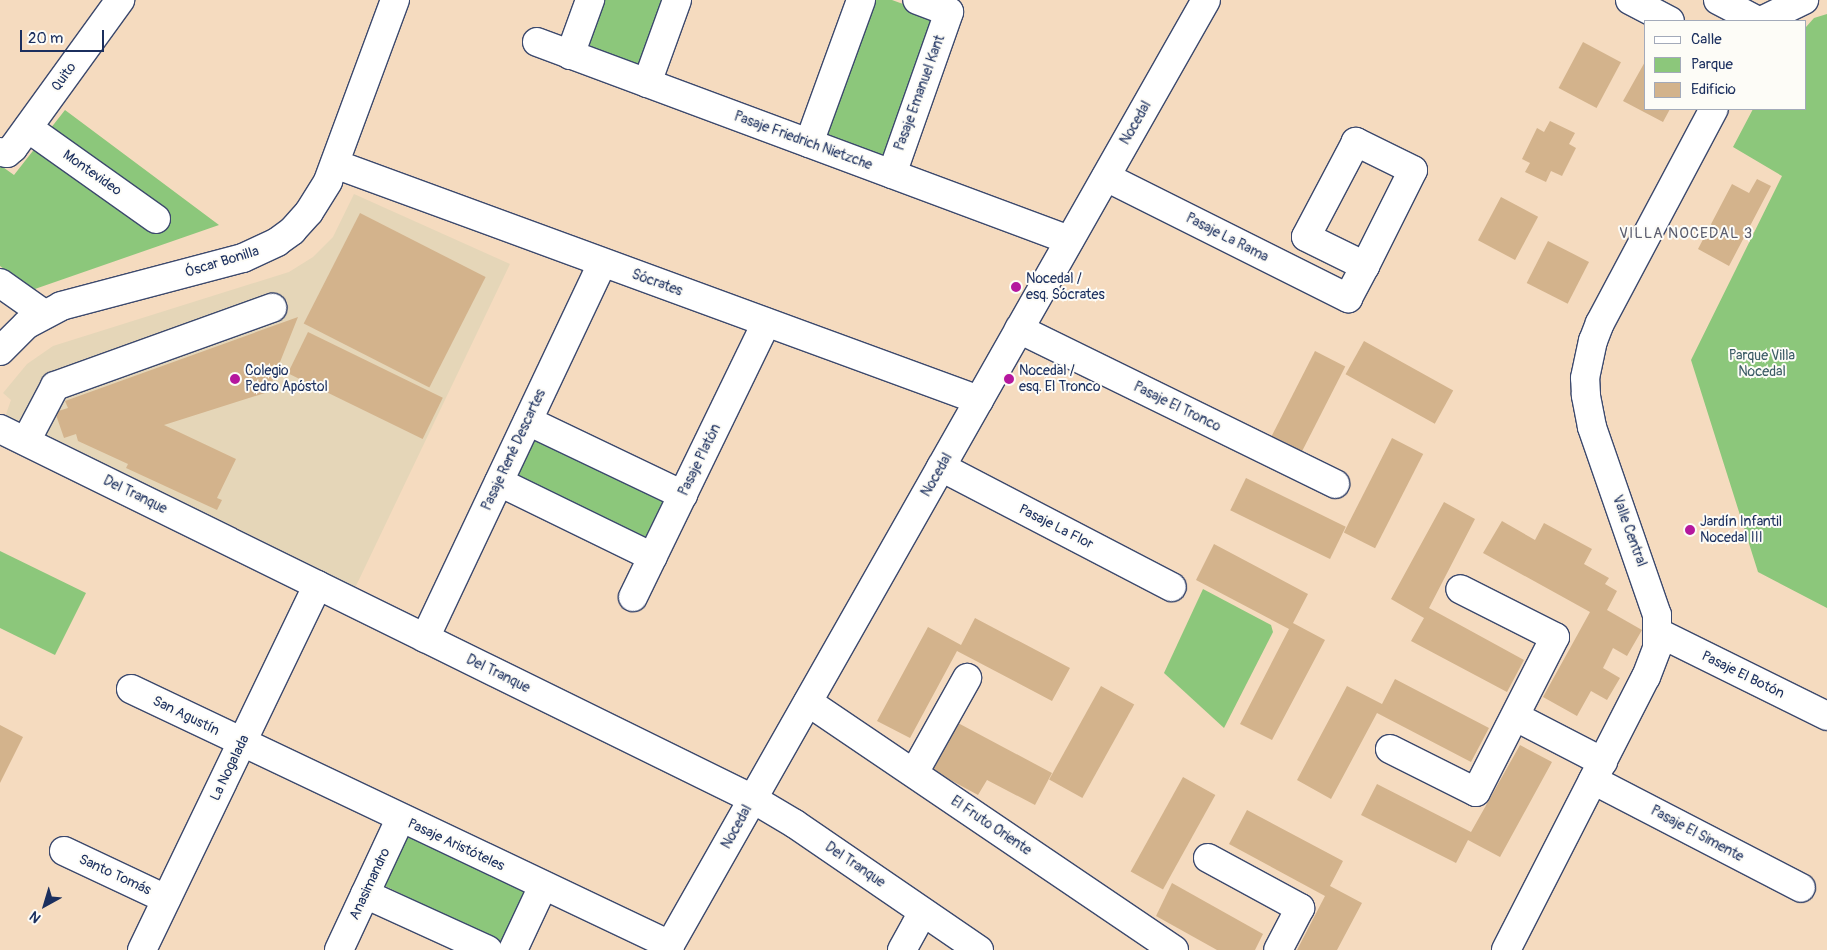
<!DOCTYPE html>
<html>
<head>
<meta charset="utf-8">
<style>
  body { margin:0 }
  #map { position:relative; width:1827px; height:950px; overflow:hidden; background:#f5dbbf; font-family:Pangolin,sans-serif }
  div>[style] { position:absolute }
  .built>* { inset:0; background:#e5d6b8 }
  .green>* { inset:0; background:#8cc77b; transform-origin:0 0 }
  .building>* { inset:0; background:#d3b38c; transform-origin:0 0 }
  .roads { filter:drop-shadow(1px 0 #3c496d) drop-shadow(-1px 0 #3c496d) drop-shadow(0 1px #3c496d) drop-shadow(0 -1px #3c496d) }
  .minor>* { height:28px; margin:-14px; padding:0 14px; transform-origin:14px; border-radius:14px; background:#fff }
  .dots>* { width:14px; height:14px; translate:-50% -50%; box-sizing:border-box; border:2px solid #fdfcf7; border-radius:50% }
  span { translate:-50% -50%; white-space:nowrap; text-align:center; line-height:1.15; -webkit-text-stroke:4px #fdfcf7; paint-order:stroke }
  .street-label { font-size:14px; color:#1b2f5e }
  .poi-label { font-size:14px; color:#1b2f5e }
  .left { translate:0 -50%; text-align:left }
  .park-label { font-size:14px; color:#3d5d67 }
  .neighbourhood-label { font-size:15px; color:#5b5d6e; letter-spacing:1px }
  .legend { position:absolute; left:1644px; top:20px; width:162px; height:90px; box-sizing:border-box; background:#fdfcf7; border:1px solid #a3aaba; margin:0; padding:6px 9px; list-style:none; font-size:15px; color:#1b2f5e }
  .legend li { display:flex; align-items:center; gap:10px; height:25px }
  .legend b { width:25px; border:1px solid #a3aaba }
  .north { position:absolute; left:20px; top:880px; width:50px; height:50px; -webkit-text-stroke:4px #fdfcf7; paint-order:stroke; rotate:219deg; font-size:14px; font-weight:700; line-height:20px; text-align:center; color:#1b2f5e }
  .north::after { content:''; display:block; margin:auto; width:18px; height:22px; background:#1b2f5e; clip-path:polygon(50% 0,100% 100%,50% 72%,0 100%) }
  .scale { position:absolute; left:20px; top:30px; width:84px; height:22px; box-sizing:border-box; border:2px solid #1b2f5e; border-top:0; padding-left:6px; font-size:15px; line-height:18px; white-space:nowrap; color:#1b2f5e; -webkit-text-stroke:4px #fdfcf7; paint-order:stroke }
</style>
</head>
<body>
<div id="map">
  <div class="built">
    <i style="clip-path:polygon(354px 194px,510px 264px,355px 588px,5px 417px,11px 400px,3px 393px,27px 364px,53px 346px,289px 272px,313px 257px,333px 237px)"></i>
  </div>
  <div class="green">
    <i style="clip-path:polygon(598px 0,666px 0,641px 71px,580px 50px)"></i>
    <i style="clip-path:polygon(875px 0,892px 0,939px 17px,888px 163px,830px 142px,826px 128px,871px 2px)"></i>
    <i style="clip-path:polygon(1827px 14px,1827px 608px,1758px 572px,1691px 360px,1782px 176px,1733px 147px,1753px 109px,1806px 109px,1806px 27px,1814px 18px)"></i>
    <i style="clip-path:polygon(65px 110px,219px 225px,32px 290px,0 266px,0 165px,14px 175px)"></i>
    <i style="left:534px;top:433px;width:151px;height:51px;rotate:25deg"></i>
    <i style="clip-path:polygon(0 551px,86px 593px,55px 655px,0 628px)"></i>
    <i style="clip-path:polygon(1203px 589px,1271px 625px,1273px 632px,1224px 728px,1164px 673px)"></i>
    <i style="left:406px;top:834px;width:138px;height:56px;rotate:26deg"></i>
  </div>
  <div class="building">
    <i style="left:1583px;top:42px;width:43px;height:52px;rotate:28deg"></i>
    <i style="clip-path:polygon(1646px 60px,1646px 109px,1670px 109px,1663px 122px,1623px 101px)"></i>
    <i style="clip-path:polygon(1550px 121px,1575px 133px,1569px 144px,1576px 148px,1562px 176px,1551px 171px,1546px 182px,1525px 172px,1530px 163px,1522px 159px,1537px 128px,1544px 132px)"></i>
    <i style="clip-path:polygon(1757px 179px,1771px 186px,1729px 266px,1698px 249px,1732px 184px,1749px 193px)"></i>
    <i style="left:1501px;top:197px;width:42px;height:49px;rotate:28deg"></i>
    <i style="left:360px;top:213px;width:141px;height:124px;rotate:27deg"></i>
    <i style="left:1548px;top:241px;width:46px;height:47px;rotate:27deg"></i>
    <i style="clip-path:polygon(298px 317px,268px 392px,164px 425px,236px 459px,217px 498px,222px 500px,217px 510px,126px 468px,128px 464px,78px 441px,76px 434px,64px 438px,55px 412px,68px 408px,65px 401px)"></i>
    <i style="left:308px;top:332px;width:150px;height:46px;rotate:26deg"></i>
    <i style="left:1364px;top:341px;width:102px;height:38px;rotate:29deg"></i>
    <i style="left:1315px;top:351px;width:34px;height:102px;rotate:27deg"></i>
    <i style="left:1392px;top:438px;width:35px;height:106px;rotate:27deg"></i>
    <i style="left:1246px;top:478px;width:111px;height:36px;rotate:26deg"></i>
    <i style="clip-path:polygon(1444px 502px,1475px 519px,1429px 608px,1524px 660px,1507px 692px,1411px 641px,1424px 618px,1391px 599px)"></i>
    <i style="clip-path:polygon(1502px 521px,1535px 540px,1544px 523px,1592px 549px,1584px 564px,1609px 578px,1605px 584px,1617px 591px,1607px 610px,1642px 630px,1627px 656px,1613px 648px,1603px 668px,1620px 678px,1607px 700px,1591px 691px,1577px 716px,1543px 697px,1590px 612px,1483px 553px)"></i>
    <i style="clip-path:polygon(1214px 544px,1308px 594px,1293px 623px,1325px 640px,1272px 740px,1240px 724px,1289px 629px,1196px 580px)"></i>
    <i style="clip-path:polygon(975px 618px,1070px 668px,1052px 701px,957px 651px,910px 738px,877px 721px,928px 627px,961px 645px)"></i>
    <i style="clip-path:polygon(1395px 679px,1489px 728px,1471px 762px,1377px 713px,1331px 799px,1297px 780px,1347px 686px,1382px 704px)"></i>
    <i style="left:1101px;top:686px;width:38px;height:107px;rotate:29deg"></i>
    <i style="clip-path:polygon(958px 723px,1052px 773px,1035px 805px,987px 780px,978px 795px,932px 770px)"></i>
    <i style="clip-path:polygon(0 725px,23px 737px,0 783px)"></i>
    <i style="clip-path:polygon(1520px 745px,1552px 762px,1500px 857px,1468px 840px,1456px 863px,1361px 815px,1377px 784px,1471px 832px)"></i>
    <i style="left:1183px;top:777px;width:37px;height:108px;rotate:29deg"></i>
    <i style="clip-path:polygon(1247px 810px,1343px 861px,1330px 886px,1362px 903px,1337px 950px,1297px 950px,1325px 896px,1229px 844px)"></i>
    <i style="clip-path:polygon(1172px 883px,1263px 934px,1255px 950px,1217px 950px,1156px 916px)"></i>
  </div>
  <div class="roads">
    <div class="minor">
      <i style="left:1630px;top:0;width:45px;rotate:27.7deg"></i>
      <i style="left:1718px;top:0;width:45px;rotate:27.7deg"></i>
      <i style="left:1761px;top:21px;width:48px;rotate:-26deg"></i>
      <i style="left:537px;top:42px;width:568px;rotate:20.41deg"></i>
      <i style="left:570px;top:55px;width:59px;rotate:-70deg"></i>
      <i style="left:647px;top:83px;width:88px;rotate:-70.1deg"></i>
      <i style="left:28px;top:128px;width:157px;rotate:35.4deg"></i>
      <i style="left:809px;top:143px;width:152px;rotate:-70deg"></i>
      <i style="left:0;top:152px;width:7px;rotate:8deg"></i>
      <i style="left:7px;top:153px;width:8px;rotate:-40deg"></i>
      <i style="left:13px;top:148px;width:183px;rotate:-54.1deg"></i>
      <i style="left:335px;top:164px;width:686px;rotate:20.13deg"></i>
      <i style="left:892px;top:174px;width:172px;rotate:-70.6deg"></i>
      <i style="left:949px;top:12px;width:34px;rotate:-159deg"></i>
      <i style="left:1106px;top:177px;width:271px;rotate:26.6deg"></i>
      <i style="left:1348px;top:298px;width:36px;rotate:-62deg"></i>
      <i style="left:1365px;top:266px;width:107px;rotate:-63.4deg"></i>
      <i style="left:1413px;top:170px;width:64px;rotate:-153.8deg"></i>
      <i style="left:1356px;top:142px;width:107px;rotate:117.8deg"></i>
      <i style="left:1306px;top:237px;width:66px;rotate:26.2deg"></i>
      <i style="left:0;top:283px;width:54px;rotate:35.2deg"></i>
      <i style="left:1019px;top:329px;width:352px;rotate:26.1deg"></i>
      <i style="left:0;top:351px;width:37px;rotate:-45deg"></i>
      <i style="left:26px;top:325px;width:40px;rotate:-28deg"></i>
      <i style="left:61px;top:306px;width:188px;rotate:-14.8deg"></i>
      <i style="left:243px;top:258px;width:38px;rotate:-25deg"></i>
      <i style="left:277px;top:242px;width:19px;rotate:-36deg"></i>
      <i style="left:292px;top:231px;width:25px;rotate:-48deg"></i>
      <i style="left:309px;top:212px;width:36px;rotate:-58deg"></i>
      <i style="left:328px;top:181px;width:193px;rotate:-69.7deg"></i>
      <i style="left:528px;top:421px;width:172px;rotate:25.5deg"></i>
      <i style="left:0;top:429px;width:839px;rotate:26.17deg"></i>
      <i style="left:753px;top:799px;width:49px;rotate:30.8deg"></i>
      <i style="left:795px;top:824px;width:223px;rotate:34.4deg"></i>
      <i style="left:26px;top:441px;width:62px;rotate:-62.2deg"></i>
      <i style="left:55px;top:386px;width:231px;rotate:-19.8deg"></i>
      <i style="left:941px;top:467px;width:260px;rotate:27.5deg"></i>
      <i style="left:499px;top:482px;width:171px;rotate:26deg"></i>
      <i style="left:633px;top:597px;width:305px;rotate:-64.1deg"></i>
      <i style="left:1659px;top:633px;width:187px;rotate:26.3deg"></i>
      <i style="left:425px;top:638px;width:415px;rotate:-64.7deg"></i>
      <i style="left:131px;top:689px;width:597px;rotate:25.41deg"></i>
      <i style="left:808px;top:702px;width:442px;rotate:34.1deg"></i>
      <i style="left:1516px;top:717px;width:98px;rotate:27.3deg"></i>
      <i style="left:1390px;top:749px;width:96px;rotate:26.6deg"></i>
      <i style="left:1476px;top:792px;width:174px;rotate:-63deg"></i>
      <i style="left:1555px;top:637px;width:106px;rotate:-153.2deg"></i>
      <i style="left:914px;top:773px;width:109px;rotate:-60.8deg"></i>
      <i style="left:1593px;top:780px;width:234px;rotate:27.4deg"></i>
      <i style="left:64px;top:851px;width:113px;rotate:25.2deg"></i>
      <i style="left:1208px;top:858px;width:105px;rotate:28.5deg"></i>
      <i style="left:1300px;top:908px;width:47px;rotate:117.6deg"></i>
      <i style="left:365px;top:894px;width:135px;rotate:24.5deg"></i>
      <i style="left:142px;top:950px;width:405px;rotate:-64.3deg"></i>
      <i style="left:339px;top:950px;width:145px;rotate:-65deg"></i>
      <i style="left:513px;top:950px;width:71px;rotate:-64.9deg"></i>
      <i style="left:667px;top:950px;width:1092px;rotate:-60.43deg"></i>
      <i style="left:902px;top:950px;width:43px;rotate:-61.1deg"></i>
      <i style="left:1506px;top:950px;width:307px;rotate:-62.9deg"></i>
      <i style="left:1646px;top:677px;width:31px;rotate:-69deg"></i>
      <i style="left:1657px;top:648px;width:33px;rotate:-90deg"></i>
      <i style="left:1657px;top:615px;width:199px;rotate:-109.1deg"></i>
      <i style="left:1592px;top:427px;width:33px;rotate:-101deg"></i>
      <i style="left:1586px;top:395px;width:17px;rotate:-93deg"></i>
      <i style="left:1585px;top:378px;width:38px;rotate:-78deg"></i>
      <i style="left:1593px;top:341px;width:19px;rotate:-69deg"></i>
      <i style="left:1600px;top:323px;width:242px;rotate:-62deg"></i>
    </div>
  </div>
  <div class="dots">
    <i style="left:1016px;top:287px;background:#b5179e"></i>
    <i style="left:235px;top:379px;background:#b5179e"></i>
    <i style="left:1009px;top:379px;background:#b5179e"></i>
    <i style="left:1690px;top:530px;background:#b5179e"></i>
  </div>
  <div class="street-label">
    <span style="left:64px;top:77px;rotate:-54deg">Quito</span>
    <span style="left:920px;top:93px;rotate:-70deg">Pasaje Emanuel Kant</span>
    <span style="left:1136px;top:123px;rotate:-60deg">Nocedal</span>
    <span style="left:803px;top:141px;rotate:20deg">Pasaje Friedrich Nietzche</span>
    <span style="left:92px;top:173px;rotate:35deg">Montevideo</span>
    <span style="left:1227px;top:238px;rotate:27deg">Pasaje La Rama</span>
    <span style="left:222px;top:262px;rotate:-17deg">Óscar Bonilla</span>
    <span style="left:657px;top:283px;rotate:20deg">Sócrates</span>
    <span style="left:1177px;top:407px;rotate:26deg">Pasaje El Tronco</span>
    <span style="left:514px;top:450px;rotate:-65deg">Pasaje René Descartes</span>
    <span style="left:700px;top:460px;rotate:-64deg">Pasaje Platón</span>
    <span style="left:937px;top:475px;rotate:-60deg">Nocedal</span>
    <span style="left:135px;top:495px;rotate:26deg">Del Tranque</span>
    <span style="left:1056px;top:527px;rotate:27deg">Pasaje La Flor</span>
    <span style="left:1629px;top:531px;rotate:70deg">Valle Central</span>
    <span style="left:498px;top:674px;rotate:26deg">Del Tranque</span>
    <span style="left:1743px;top:675px;rotate:26deg">Pasaje El Botón</span>
    <span style="left:186px;top:716px;rotate:26deg">San Agustín</span>
    <span style="left:230px;top:768px;rotate:-64deg">La Nogalada</span>
    <span style="left:991px;top:826px;rotate:34deg">El Fruto Oriente</span>
    <span style="left:737px;top:827px;rotate:-61deg">Nocedal</span>
    <span style="left:1697px;top:834px;rotate:28deg">Pasaje El Simente</span>
    <span style="left:456px;top:845px;rotate:25deg">Pasaje Aristóteles</span>
    <span style="left:855px;top:865px;rotate:34deg">Del Tranque</span>
    <span style="left:115px;top:875px;rotate:25deg">Santo Tomás</span>
    <span style="left:370px;top:884px;rotate:-65deg">Anasimandro</span>
  </div>
  <div class="poi-label">
    <span class="left" style="left:1026px;top:287px">Nocedal /<br>esq. Sócrates</span>
    <span class="left" style="left:245px;top:379px">Colegio<br>Pedro Apóstol</span>
    <span class="left" style="left:1019px;top:379px">Nocedal /<br>esq. El Tronco</span>
    <span class="left" style="left:1700px;top:530px">Jardín Infantil<br>Nocedal III</span>
  </div>
  <div class="park-label">
    <span style="left:1762px;top:364px">Parque Villa<br>Nocedal</span>
  </div>
  <div class="neighbourhood-label">
    <span style="left:1686px;top:234px">VILLA NOCEDAL 3</span>
  </div>
  <ul class="legend">
  <li><b style="height:6px;background:#fff"></b>Calle</li>
  <li><b style="height:14px;background:#8cc77b"></b>Parque</li>
  <li><b style="height:14px;background:#d3b38c"></b>Edificio</li>
  </ul>
  <div class="north">N</div>
  <div class="scale">20 m</div>
</div>
</body>
</html>
